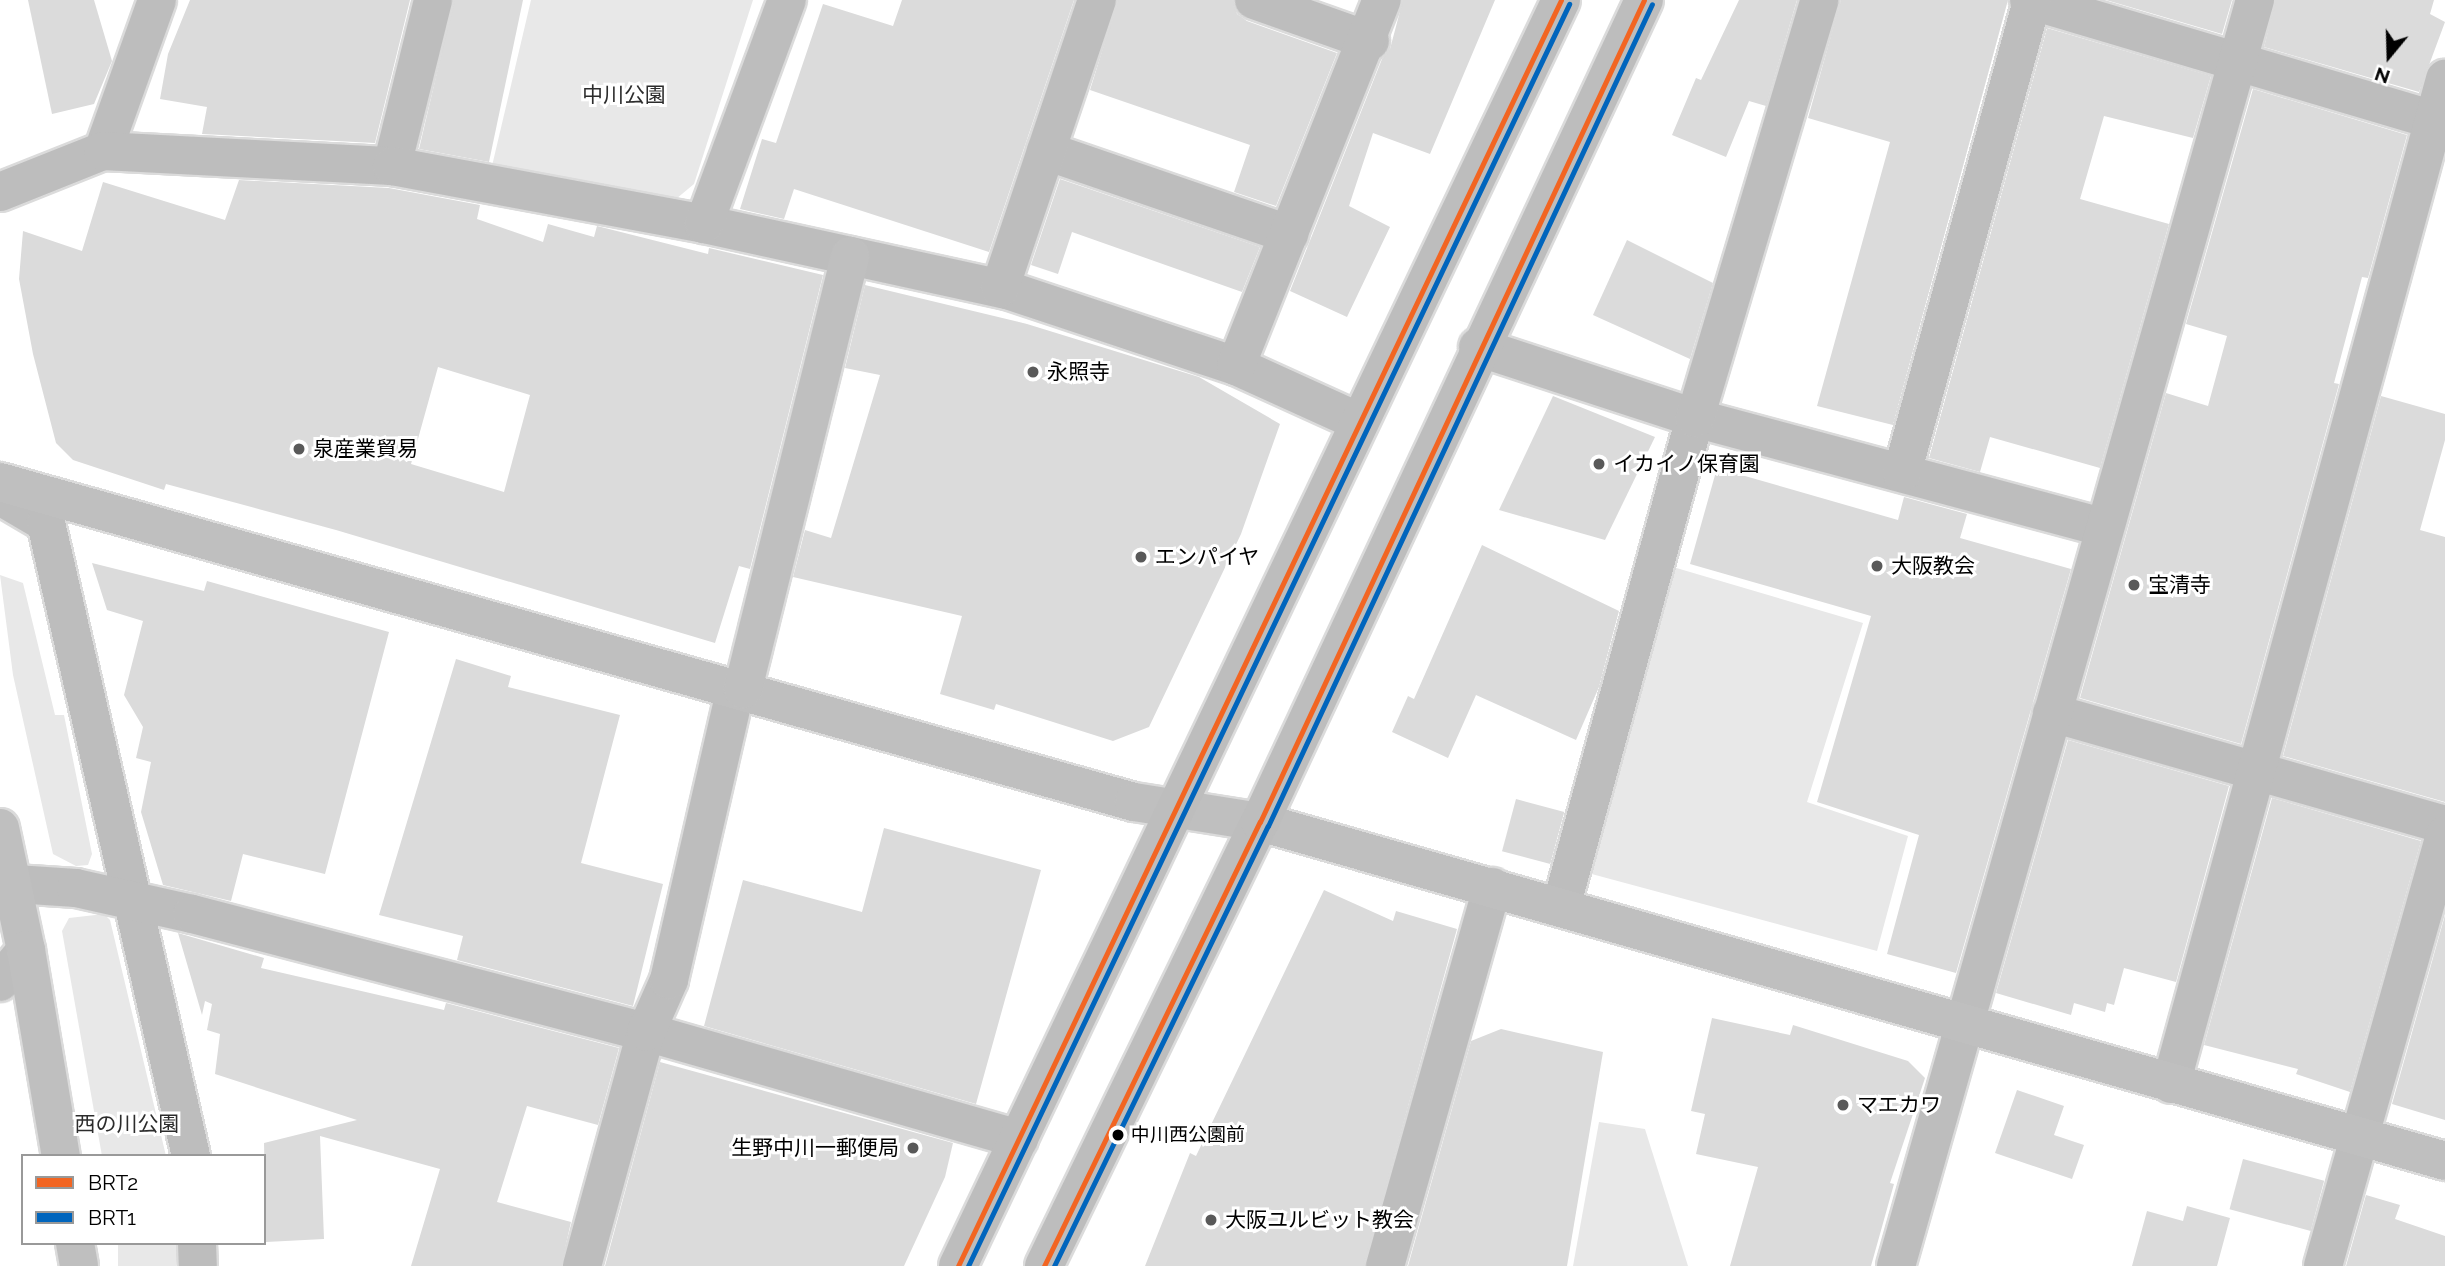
<!DOCTYPE html>
<html>
<head>
<meta charset="utf-8">
<style>
  body { margin:0 }
  #map { position:relative; width:2445px; height:1266px; overflow:hidden; background:#fff; font-family:Raleway,"Noto Sans JP",sans-serif }
  div>[style] { position:absolute }
  .green>* { inset:0; background:#e8e8e8; transform-origin:0 0 }
  .building>* { inset:0; background:#dbdbdb; transform-origin:0 0 }
  .roads { filter:drop-shadow(2px 0 #dbdbdb) drop-shadow(-2px 0 #dbdbdb) drop-shadow(0 2px #dbdbdb) drop-shadow(0 -2px #dbdbdb) }
  .street>* { height:38px; margin:-19px; padding:0 19px; transform-origin:19px; border-radius:19px; background:#bdbdbd }
  .secondary>* { height:38px; margin:-19px; padding:0 19px; transform-origin:19px; border-radius:19px; background:#bfbfbf }
  .primary>* { height:38px; margin:-19px; padding:0 19px; transform-origin:19px; border-radius:19px; background:#bdbdbd }
  .bus-1>* { height:5px; margin:-2.5px; padding:0 2.5px; transform-origin:2.5px; border-radius:2.5px; background:#f26522 }
  .bus-2>* { height:5px; margin:-2.5px; padding:0 2.5px; transform-origin:2.5px; border-radius:2.5px; background:#0065bd }
  .dots>* { width:19px; height:19px; translate:-50% -50%; box-sizing:border-box; border:4px solid #fff; border-radius:50% }
  span { translate:-50% -50%; white-space:nowrap; text-align:center; line-height:1.15; -webkit-text-stroke:6px #fff; paint-order:stroke }
  .bus-label { font-size:19px; color:#000 }
  .left { translate:0 -50%; text-align:left }
  .park-label { font-size:21px; color:#2c2c2c }
  .poi-label { font-size:21px; color:#000 }
  .right { translate:-100% -50%; text-align:right }
  .legend { position:absolute; left:21px; top:1154px; width:245px; height:91px; box-sizing:border-box; background:#fff; border:2px solid #999; margin:0; padding:9px 12px; list-style:none; font-size:21px; color:#000 }
  .legend li { display:flex; align-items:center; gap:14px; height:35px }
  .legend b { width:35px; border:2px solid #999 }
  .north { position:absolute; left:2354px; top:21px; width:70px; height:70px; -webkit-text-stroke:5px #fff; paint-order:stroke; rotate:199deg; font-size:19px; font-weight:700; line-height:28px; text-align:center; color:#000 }
  .north::after { content:''; display:block; margin:auto; width:24px; height:32px; background:#000; clip-path:polygon(50% 0,100% 100%,50% 72%,0 100%) }
</style>
</head>
<body>
<div id="map">
  <div class="green">
    <i style="clip-path:polygon(531px 0,753px 0,694px 184px,676px 199px,492px 166px)"></i>
    <i style="clip-path:polygon(1673px 567px,1863px 623px,1807px 802px,1908px 836px,1877px 951px,1588px 873px)"></i>
    <i style="clip-path:polygon(0 575px,23px 583px,55px 715px,64px 715px,92px 854px,88px 865px,76px 866px,53px 854px,13px 675px)"></i>
    <i style="clip-path:polygon(104px 914px,110px 920px,166px 1156px,102px 1156px,62px 931px,69px 918px)"></i>
    <i style="clip-path:polygon(1599px 1122px,1645px 1129px,1688px 1266px,1573px 1266px)"></i>
    <i style="left:118px;top:1243px;width:58px;height:23px"></i>
  </div>
  <div class="building">
    <i style="clip-path:polygon(28px 0,94px 0,112px 61px,94px 104px,52px 114px)"></i>
    <i style="clip-path:polygon(190px 0,410px 0,375px 143px,202px 134px,207px 107px,160px 99px,168px 54px)"></i>
    <i style="clip-path:polygon(454px 0,523px 0,489px 162px,419px 149px)"></i>
    <i style="clip-path:polygon(902px 0,1074px 0,989px 252px,794px 189px,784px 219px,740px 209px,762px 139px,776px 143px,823px 4px,893px 26px)"></i>
    <i style="clip-path:polygon(1118px 0,1233px 0,1237px 14px,1247px 21px,1337px 53px,1276px 206px,1234px 192px,1250px 145px,1090px 90px)"></i>
    <i style="clip-path:polygon(1403px 0,1495px 0,1430px 154px,1373px 133px,1349px 206px,1390px 227px,1347px 317px,1290px 291px,1382px 59px,1390px 49px)"></i>
    <i style="clip-path:polygon(1739px 0,1797px 0,1766px 106px,1749px 101px,1726px 157px,1672px 135px,1696px 78px,1701px 80px)"></i>
    <i style="clip-path:polygon(1841px 0,2008px 0,1893px 425px,1817px 406px,1890px 142px,1808px 118px)"></i>
    <i style="clip-path:polygon(2106px 0,2232px 0,2222px 34px)"></i>
    <i style="clip-path:polygon(2276px 0,2434px 0,2430px 14px,2445px 22px,2419px 92px,2264px 47px)"></i>
    <i style="clip-path:polygon(2047px 28px,2211px 76px,2193px 138px,2104px 116px,2080px 199px,2169px 224px,2100px 468px,1990px 437px,1980px 472px,1929px 458px)"></i>
    <i style="clip-path:polygon(2253px 89px,2407px 135px,2368px 278px,2362px 277px,2334px 383px,2339px 384px,2241px 744px,2080px 698px,2166px 393px,2208px 406px,2227px 336px,2186px 324px)"></i>
    <i style="clip-path:polygon(1060px 179px,1260px 247px,1242px 292px,1072px 232px,1058px 274px,1031px 265px)"></i>
    <i style="clip-path:polygon(evenodd,239px 180px,389px 188px,480px 205px,477px 219px,543px 242px,548px 224px,594px 237px,597px 226px,708px 254px,709px 248px,823px 275px,750px 569px,739px 566px,715px 643px,336px 530px,166px 484px,164px 490px,73px 460px,56px 443px,33px 354px,19px 279px,23px 231px,82px 251px,103px 182px,225px 220px,239px 180px,438px 367px,530px 395px,504px 492px,411px 464px,438px 367px)"></i>
    <i style="clip-path:polygon(1627px 240px,1713px 283px,1690px 359px,1593px 315px)"></i>
    <i style="clip-path:polygon(865px 285px,1027px 324px,1199px 377px,1280px 424px,1241px 534px,1149px 727px,1113px 741px,996px 704px,994px 710px,940px 694px,962px 616px,793px 577px,805px 530px,831px 538px,880px 375px,845px 368px)"></i>
    <i style="clip-path:polygon(1553px 396px,1655px 437px,1605px 540px,1499px 510px)"></i>
    <i style="clip-path:polygon(2381px 396px,2445px 414px,2445px 440px,2420px 530px,2445px 537px,2445px 802px,2283px 756px)"></i>
    <i style="clip-path:polygon(1717px 468px,1898px 520px,1904px 497px,1967px 514px,1960px 538px,2071px 569px,1956px 973px,1887px 954px,1919px 835px,1817px 802px,1871px 616px,1690px 564px)"></i>
    <i style="clip-path:polygon(1482px 545px,1619px 611px,1599px 687px,1576px 740px,1476px 695px,1448px 758px,1392px 732px,1408px 696px,1414px 699px)"></i>
    <i style="clip-path:polygon(92px 563px,204px 591px,207px 581px,389px 632px,325px 874px,243px 854px,231px 901px,163px 885px,141px 812px,151px 762px,136px 758px,143px 727px,124px 695px,143px 621px,107px 610px)"></i>
    <i style="clip-path:polygon(456px 659px,511px 676px,508px 687px,620px 715px,581px 863px,663px 884px,633px 1006px,457px 960px,463px 936px,379px 915px)"></i>
    <i style="clip-path:polygon(2068px 740px,2229px 786px,2176px 982px,2124px 968px,2114px 1005px,2107px 1003px,2105px 1012px,2074px 1003px,2071px 1015px,1996px 993px)"></i>
    <i style="clip-path:polygon(2272px 798px,2421px 841px,2350px 1092px,2296px 1074px,2298px 1069px,2204px 1045px)"></i>
    <i style="left:1516px;top:799px;width:50px;height:54px;rotate:15deg"></i>
    <i style="clip-path:polygon(884px 828px,1041px 870px,976px 1104px,704px 1026px,743px 880px,862px 912px)"></i>
    <i style="clip-path:polygon(1324px 890px,1393px 921px,1396px 911px,1457px 929px,1364px 1266px,1145px 1266px,1190px 1153px,1196px 1156px)"></i>
    <i style="clip-path:polygon(2445px 915px,2445px 1120px,2392px 1104px)"></i>
    <i style="clip-path:polygon(178px 933px,264px 958px,261px 968px,444px 1010px,446px 1003px,619px 1048px,598px 1125px,527px 1106px,497px 1202px,571px 1222px,561px 1266px,411px 1266px,440px 1169px,320px 1136px,324px 1239px,266px 1242px,264px 1143px,357px 1120px,215px 1074px,220px 1034px,207px 1030px,212px 1004px,205px 1001px,202px 1015px)"></i>
    <i style="clip-path:polygon(1712px 1018px,1790px 1035px,1793px 1025px,1908px 1061px,1925px 1078px,1890px 1183px,1894px 1184px,1871px 1266px,1730px 1266px,1758px 1167px,1696px 1154px,1705px 1114px,1691px 1111px)"></i>
    <i style="clip-path:polygon(1501px 1029px,1603px 1052px,1567px 1266px,1408px 1266px,1471px 1041px)"></i>
    <i style="clip-path:polygon(660px 1062px,953px 1143px,945px 1177px,904px 1266px,605px 1266px)"></i>
    <i style="clip-path:polygon(2017px 1090px,2064px 1106px,2054px 1135px,2084px 1145px,2072px 1179px,1995px 1153px)"></i>
    <i style="left:2243px;top:1159px;width:84px;height:52px;rotate:15deg"></i>
    <i style="clip-path:polygon(2366px 1195px,2400px 1205px,2395px 1219px,2445px 1236px,2445px 1266px,2346px 1266px)"></i>
    <i style="clip-path:polygon(2187px 1206px,2230px 1218px,2217px 1266px,2132px 1266px,2147px 1211px,2183px 1221px)"></i>
  </div>
  <div class="roads">
    <div class="street">
      <i style="left:1254px;top:0;width:123px;rotate:19.5deg"></i>
      <i style="left:2029px;top:0;width:434px;rotate:16.5deg"></i>
      <i style="left:103px;top:151px;width:160px;rotate:-70.3deg"></i>
      <i style="left:1046px;top:151px;width:257px;rotate:18.9deg"></i>
      <i style="left:392px;top:166px;width:171px;rotate:-76.1deg"></i>
      <i style="left:0;top:192px;width:111px;rotate:-21.7deg"></i>
      <i style="left:103px;top:151px;width:289px;rotate:3deg"></i>
      <i style="left:392px;top:166px;width:317px;rotate:10.5deg"></i>
      <i style="left:704px;top:224px;width:310px;rotate:12.3deg"></i>
      <i style="left:1007px;top:290px;width:241px;rotate:18.4deg"></i>
      <i style="left:1236px;top:366px;width:133px;rotate:24.4deg"></i>
      <i style="left:704px;top:224px;width:239px;rotate:-69.7deg"></i>
      <i style="left:1000px;top:288px;width:304px;rotate:-71.4deg"></i>
      <i style="left:1478px;top:347px;width:228px;rotate:18.1deg"></i>
      <i style="left:1695px;top:418px;width:424px;rotate:15deg"></i>
      <i style="left:1236px;top:366px;width:394px;rotate:-68.3deg"></i>
      <i style="left:1902px;top:473px;width:491px;rotate:-74.6deg"></i>
      <i style="left:0;top:496px;width:53px;rotate:30.4deg"></i>
      <i style="left:46px;top:523px;width:649px;rotate:77.1deg"></i>
      <i style="left:2052px;top:713px;width:409px;rotate:15.9deg"></i>
      <i style="left:0;top:883px;width:76px;rotate:3.8deg"></i>
      <i style="left:76px;top:888px;width:119px;rotate:12.6deg"></i>
      <i style="left:192px;top:914px;width:469px;rotate:14.6deg"></i>
      <i style="left:646px;top:1032px;width:388px;rotate:16deg"></i>
      <i style="left:1561px;top:907px;width:507px;rotate:-74.68deg"></i>
      <i style="left:1695px;top:418px;width:436px;rotate:-73.4deg"></i>
      <i style="left:0;top:982px;width:41px;rotate:-50.9deg"></i>
      <i style="left:2171px;top:1084px;width:1042px;rotate:-74.75deg"></i>
      <i style="left:197px;top:1243px;width:23px;rotate:88deg"></i>
      <i style="left:582px;top:1266px;width:243px;rotate:-74.7deg"></i>
      <i style="left:646px;top:1032px;width:57px;rotate:-66.1deg"></i>
      <i style="left:669px;top:980px;width:301px;rotate:-77.1deg"></i>
      <i style="left:1385px;top:1266px;width:394px;rotate:-74.2deg"></i>
      <i style="left:1896px;top:1266px;width:1316px;rotate:-74.17deg"></i>
      <i style="left:2323px;top:1266px;width:448px;rotate:-74.2deg"></i>
    </div>
    <div class="secondary">
      <i style="left:0;top:482px;width:1178px;rotate:15.76deg"></i>
      <i style="left:1134px;top:802px;width:128px;rotate:9deg"></i>
      <i style="left:1260px;top:822px;width:1233px;rotate:15.96deg"></i>
      <i style="left:743px;top:689px;width:446px;rotate:-76.1deg"></i>
      <i style="left:0;top:828px;width:125px;rotate:78deg"></i>
      <i style="left:26px;top:950px;width:209px;rotate:80.4deg"></i>
      <i style="left:75px;top:1243px;width:23px;rotate:80deg"></i>
    </div>
    <div class="primary">
      <i style="left:958px;top:1266px;width:1402px;rotate:-64.53deg"></i>
      <i style="left:1044px;top:1266px;width:494px;rotate:-64.1deg"></i>
      <i style="left:1260px;top:822px;width:907px;rotate:-64.96deg"></i>
    </div>
  </div>
  <div class="bus-1">
    <i style="left:958px;top:1266px;width:1402px;rotate:-64.53deg"></i>
    <i style="left:1044px;top:1266px;width:494px;rotate:-64.1deg"></i>
    <i style="left:1260px;top:822px;width:907px;rotate:-64.96deg"></i>
  </div>
  <div class="bus-2">
    <i style="left:968px;top:1266px;width:1398px;rotate:-64.53deg"></i>
    <i style="left:1054px;top:1266px;width:489px;rotate:-64.1deg"></i>
    <i style="left:1268px;top:826px;width:907px;rotate:-64.96deg"></i>
  </div>
  <div class="dots">
    <i style="left:1033px;top:372px;background:#595959"></i>
    <i style="left:299px;top:449px;background:#595959"></i>
    <i style="left:1599px;top:464px;background:#595959"></i>
    <i style="left:1141px;top:557px;background:#595959"></i>
    <i style="left:1877px;top:566px;background:#595959"></i>
    <i style="left:2134px;top:585px;background:#595959"></i>
    <i style="left:1843px;top:1105px;background:#595959"></i>
    <i style="left:1118px;top:1135px;background:#000"></i>
    <i style="left:913px;top:1148px;background:#595959"></i>
    <i style="left:1211px;top:1220px;background:#595959"></i>
  </div>
  <div class="bus-label">
    <span class="left" style="left:1131px;top:1135px">中川西公園前</span>
  </div>
  <div class="park-label">
    <span style="left:624px;top:95px">中川公園</span>
    <span style="left:127px;top:1124px">西の川公園</span>
  </div>
  <div class="poi-label">
    <span class="left" style="left:1047px;top:372px">永照寺</span>
    <span class="left" style="left:313px;top:449px">泉産業貿易</span>
    <span class="left" style="left:1613px;top:464px">イカイノ保育園</span>
    <span class="left" style="left:1155px;top:557px">エンパイヤ</span>
    <span class="left" style="left:1891px;top:566px">大阪教会</span>
    <span class="left" style="left:2148px;top:585px">宝清寺</span>
    <span class="left" style="left:1857px;top:1105px">マエカワ</span>
    <span class="right" style="left:899px;top:1148px">生野中川一郵便局</span>
    <span class="left" style="left:1225px;top:1220px">大阪ユルビット教会</span>
  </div>
  <ul class="legend">
  <li><b style="height:9px;background:#f26522"></b>BRT2</li>
  <li><b style="height:9px;background:#0065bd"></b>BRT1</li>
  </ul>
  <div class="north">N</div>
</div>
</body>
</html>
